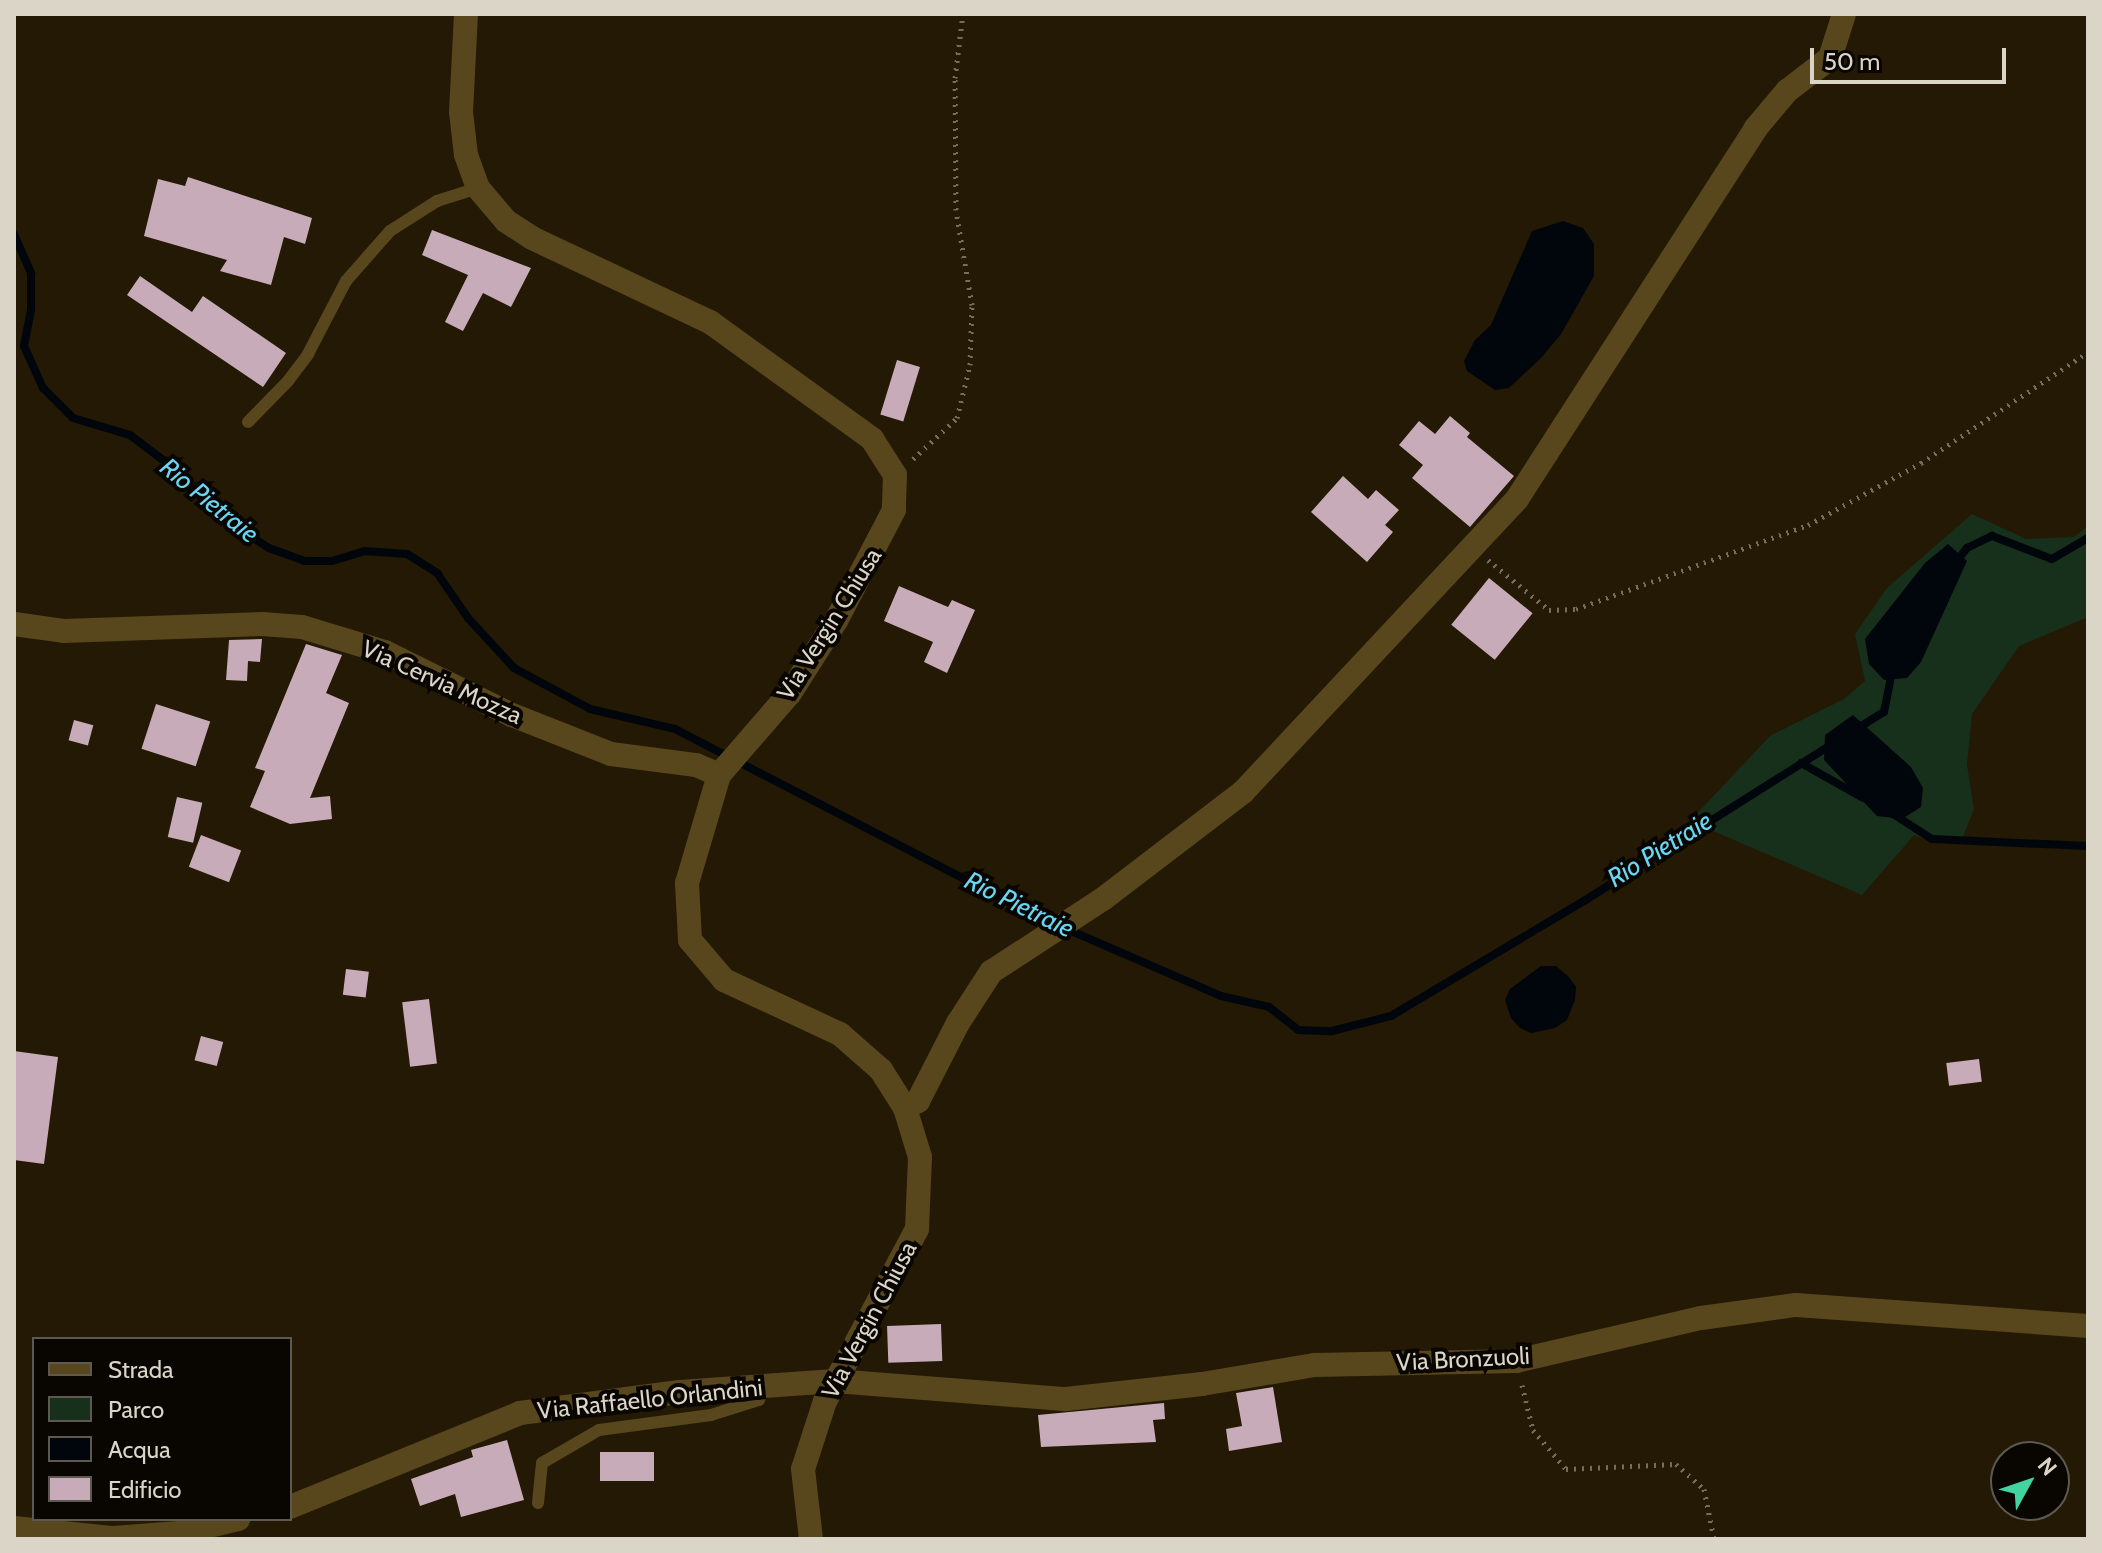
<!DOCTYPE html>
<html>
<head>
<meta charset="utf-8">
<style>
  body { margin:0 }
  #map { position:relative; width:2102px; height:1553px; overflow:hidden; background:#231904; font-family:Cabin,sans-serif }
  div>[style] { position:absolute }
  .green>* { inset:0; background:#17301c }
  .water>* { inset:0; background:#00060b }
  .stream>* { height:8px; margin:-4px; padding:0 4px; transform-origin:4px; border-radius:4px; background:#00060b }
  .building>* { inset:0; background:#c8abb8; transform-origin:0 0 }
  .path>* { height:5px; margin-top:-2.5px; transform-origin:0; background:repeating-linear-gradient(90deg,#766e5c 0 2px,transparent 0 8px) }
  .service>* { height:12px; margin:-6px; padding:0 6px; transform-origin:6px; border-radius:6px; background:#58461d }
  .minor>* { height:24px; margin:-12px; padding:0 12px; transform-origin:12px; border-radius:12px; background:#58461d }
  .tertiary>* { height:24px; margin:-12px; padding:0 12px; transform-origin:12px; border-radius:12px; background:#58461d }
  span { translate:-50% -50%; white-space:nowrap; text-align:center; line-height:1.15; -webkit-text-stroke:8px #090501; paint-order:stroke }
  .street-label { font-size:24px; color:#dbd5c7 }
  .water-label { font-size:26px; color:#68d7f5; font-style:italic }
  .frame { position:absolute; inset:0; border:16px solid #dbd5c7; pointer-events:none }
  .legend { position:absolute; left:32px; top:1337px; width:260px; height:184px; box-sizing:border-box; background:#090501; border:2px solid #5d5850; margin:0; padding:10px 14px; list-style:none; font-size:24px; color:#dbd5c7 }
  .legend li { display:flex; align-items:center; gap:16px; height:40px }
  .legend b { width:40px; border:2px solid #5d5850 }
  .north { position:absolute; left:1990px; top:1441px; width:80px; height:80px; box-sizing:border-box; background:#090501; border:2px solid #5d5850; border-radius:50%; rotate:50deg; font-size:22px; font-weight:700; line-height:32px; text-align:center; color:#dbd5c7 }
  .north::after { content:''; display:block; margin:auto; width:28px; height:36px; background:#41d4a1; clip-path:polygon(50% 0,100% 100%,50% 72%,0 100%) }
  .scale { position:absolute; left:1810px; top:48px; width:196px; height:36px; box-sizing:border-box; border:4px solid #dbd5c7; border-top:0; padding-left:10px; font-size:24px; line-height:28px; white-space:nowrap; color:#dbd5c7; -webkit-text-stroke:6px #090501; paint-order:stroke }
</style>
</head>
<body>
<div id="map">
  <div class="green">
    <i style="clip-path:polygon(1972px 514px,2026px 539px,2074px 537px,2088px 526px,2088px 617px,2019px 646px,1972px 714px,1967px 765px,1974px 809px,1962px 839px,1941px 844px,1914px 835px,1862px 895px,1690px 821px,1770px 736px,1844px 699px,1865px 681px,1855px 634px,1887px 588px)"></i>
  </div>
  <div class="water">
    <i style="clip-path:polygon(1563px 221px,1583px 228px,1594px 244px,1594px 276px,1561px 334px,1542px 357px,1509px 388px,1495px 390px,1467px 371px,1464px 361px,1475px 340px,1491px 325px,1532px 231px)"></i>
    <i style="clip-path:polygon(1948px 544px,1967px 561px,1921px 662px,1907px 678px,1884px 680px,1869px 664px,1865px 639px,1925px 563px)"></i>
    <i style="clip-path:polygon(1853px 715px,1911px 767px,1923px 788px,1921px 807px,1902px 819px,1877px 816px,1824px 760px,1825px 735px)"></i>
    <i style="clip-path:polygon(1541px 966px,1556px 966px,1569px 977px,1576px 987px,1575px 1000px,1567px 1020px,1555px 1028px,1531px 1033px,1520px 1028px,1511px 1018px,1505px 1000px,1510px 989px)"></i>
  </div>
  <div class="stream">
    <i style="left:14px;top:234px;width:43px;rotate:66.4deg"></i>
    <i style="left:31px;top:273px;width:37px;rotate:90deg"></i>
    <i style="left:31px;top:310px;width:37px;rotate:101deg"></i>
    <i style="left:24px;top:346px;width:46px;rotate:65.7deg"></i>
    <i style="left:43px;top:388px;width:42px;rotate:45deg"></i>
    <i style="left:73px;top:418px;width:59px;rotate:16.6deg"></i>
    <i style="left:130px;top:435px;width:41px;rotate:37.1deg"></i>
    <i style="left:163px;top:460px;width:83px;rotate:44.5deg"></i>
    <i style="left:222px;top:518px;width:56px;rotate:32.6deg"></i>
    <i style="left:269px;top:548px;width:38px;rotate:20deg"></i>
    <i style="left:305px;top:561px;width:27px"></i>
    <i style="left:332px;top:561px;width:34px;rotate:-17deg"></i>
    <i style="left:364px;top:551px;width:43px;rotate:4deg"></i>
    <i style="left:407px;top:554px;width:36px;rotate:32deg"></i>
    <i style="left:437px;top:573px;width:55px;rotate:55.4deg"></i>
    <i style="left:468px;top:618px;width:68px;rotate:47.4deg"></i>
    <i style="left:514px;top:668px;width:86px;rotate:28.3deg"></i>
    <i style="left:590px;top:709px;width:87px;rotate:13.2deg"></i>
    <i style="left:675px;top:729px;width:400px;rotate:27.4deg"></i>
    <i style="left:1030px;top:913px;width:208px;rotate:23.5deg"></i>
    <i style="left:1221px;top:996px;width:49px;rotate:12.9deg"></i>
    <i style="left:1269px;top:1007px;width:37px;rotate:38deg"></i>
    <i style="left:1298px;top:1030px;width:34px;rotate:2deg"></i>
    <i style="left:1332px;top:1031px;width:61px;rotate:-14.3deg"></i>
    <i style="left:1391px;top:1016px;width:225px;rotate:-30.8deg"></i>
    <i style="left:1584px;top:901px;width:296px;rotate:-32.3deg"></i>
    <i style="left:1956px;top:562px;width:18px;rotate:-52deg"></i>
    <i style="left:1967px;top:548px;width:28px;rotate:-26deg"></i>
    <i style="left:1992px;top:536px;width:64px;rotate:21deg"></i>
    <i style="left:2052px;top:559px;width:42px;rotate:-30.3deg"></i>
    <i style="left:1855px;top:730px;width:34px;rotate:-32deg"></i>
    <i style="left:1884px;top:712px;width:41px;rotate:-78.7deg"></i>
    <i style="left:1801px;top:763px;width:71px;rotate:29.4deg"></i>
    <i style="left:1893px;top:814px;width:46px;rotate:32.7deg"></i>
    <i style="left:1932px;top:839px;width:156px;rotate:2.6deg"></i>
  </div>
  <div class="building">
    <i style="clip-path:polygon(188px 177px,312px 218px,305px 244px,284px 237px,271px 285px,220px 271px,227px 260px,144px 236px,158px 179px,185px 186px)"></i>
    <i style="clip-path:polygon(432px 230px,531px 268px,511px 307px,483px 293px,463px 331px,445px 322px,468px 275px,422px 255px)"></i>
    <i style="clip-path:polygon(140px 276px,192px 312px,203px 296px,286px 353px,263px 387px,127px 295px)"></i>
    <i style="left:897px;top:360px;width:24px;height:57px;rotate:17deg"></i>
    <i style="clip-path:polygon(1450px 416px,1470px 433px,1467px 437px,1514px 476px,1470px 527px,1412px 478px,1423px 465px,1399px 445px,1419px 421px,1435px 434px)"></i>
    <i style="clip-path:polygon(1343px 476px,1368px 499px,1376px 490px,1399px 510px,1385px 525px,1393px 532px,1367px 562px,1311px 512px)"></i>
    <i style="left:1489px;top:578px;width:56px;height:60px;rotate:39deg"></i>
    <i style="clip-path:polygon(899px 586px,948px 607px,952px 600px,975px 610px,947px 673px,924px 662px,933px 642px,884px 621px)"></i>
    <i style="clip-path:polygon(262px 639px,260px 662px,248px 661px,247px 681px,226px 680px,229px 640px)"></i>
    <i style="clip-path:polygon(306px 644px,342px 655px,326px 693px,349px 703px,310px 798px,330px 796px,332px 819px,290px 824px,250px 807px,265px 771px,255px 768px)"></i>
    <i style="left:156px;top:704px;width:57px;height:47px;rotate:18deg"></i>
    <i style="left:74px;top:720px;width:20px;height:21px;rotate:15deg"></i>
    <i style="left:177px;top:797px;width:26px;height:41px;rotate:13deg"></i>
    <i style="left:201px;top:835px;width:43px;height:34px;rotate:21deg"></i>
    <i style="left:346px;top:969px;width:23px;height:26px;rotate:7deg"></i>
    <i style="left:429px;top:999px;width:65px;height:27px;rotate:83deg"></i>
    <i style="left:201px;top:1036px;width:23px;height:25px;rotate:15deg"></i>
    <i style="clip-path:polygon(14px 1051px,58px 1057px,44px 1164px,14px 1160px)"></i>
    <i style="left:1979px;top:1059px;width:23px;height:33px;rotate:83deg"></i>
    <i style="left:941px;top:1324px;width:37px;height:54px;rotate:88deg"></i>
    <i style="clip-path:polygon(1273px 1387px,1282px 1442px,1229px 1451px,1226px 1429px,1242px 1426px,1236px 1393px)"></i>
    <i style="clip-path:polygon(1164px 1403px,1165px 1419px,1153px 1420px,1156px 1442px,1041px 1447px,1038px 1415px)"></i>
    <i style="clip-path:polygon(507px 1440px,524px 1500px,461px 1517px,455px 1494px,420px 1506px,411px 1479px,473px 1457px,471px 1450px)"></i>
    <i style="left:600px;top:1452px;width:54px;height:29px"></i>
  </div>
  <div class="path">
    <i style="left:913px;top:459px;width:60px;rotate:-43deg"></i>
    <i style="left:957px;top:418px;width:55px;rotate:-76.2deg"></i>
    <i style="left:970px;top:365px;width:60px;rotate:-88.1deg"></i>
    <i style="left:972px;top:305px;width:96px;rotate:-99.6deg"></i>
    <i style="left:956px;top:210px;width:132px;rotate:-90.4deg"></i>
    <i style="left:955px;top:78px;width:64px;rotate:-82.9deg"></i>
    <i style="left:1488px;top:560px;width:79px;rotate:39.3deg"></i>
    <i style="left:1549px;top:610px;width:27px;rotate:-2deg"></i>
    <i style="left:1576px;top:609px;width:247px;rotate:-19.9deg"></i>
    <i style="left:1808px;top:525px;width:129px;rotate:-28.8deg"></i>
    <i style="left:1921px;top:463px;width:201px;rotate:-33.6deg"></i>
    <i style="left:1522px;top:1385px;width:46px;rotate:76.3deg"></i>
    <i style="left:1533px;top:1430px;width:51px;rotate:49.8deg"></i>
    <i style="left:1566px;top:1469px;width:110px;rotate:-2.6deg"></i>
    <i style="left:1676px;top:1464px;width:38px;rotate:42deg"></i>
    <i style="left:1704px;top:1489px;width:51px;rotate:78.7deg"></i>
  </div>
  <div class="service">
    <i style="left:248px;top:422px;width:57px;rotate:-45.7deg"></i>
    <i style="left:288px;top:381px;width:34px;rotate:-53deg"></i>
    <i style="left:308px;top:354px;width:82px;rotate:-62.5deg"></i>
    <i style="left:346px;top:281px;width:67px;rotate:-48.7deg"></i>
    <i style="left:390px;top:231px;width:56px;rotate:-32.6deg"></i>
    <i style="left:437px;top:201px;width:43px;rotate:-17.6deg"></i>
    <i style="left:538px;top:1503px;width:40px;rotate:-84.3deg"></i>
    <i style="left:542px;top:1463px;width:66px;rotate:-30.1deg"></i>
    <i style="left:599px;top:1430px;width:113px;rotate:-7.6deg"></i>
    <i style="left:711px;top:1415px;width:50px;rotate:-17.4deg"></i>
    <i style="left:759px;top:1400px;width:15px;rotate:-74deg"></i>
  </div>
  <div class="minor">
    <i style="left:14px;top:624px;width:50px;rotate:8deg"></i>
    <i style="left:64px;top:631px;width:198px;rotate:-2deg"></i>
    <i style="left:262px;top:624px;width:40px;rotate:4.3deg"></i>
    <i style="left:302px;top:627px;width:87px;rotate:16.8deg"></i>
    <i style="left:385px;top:652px;width:142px;rotate:26.4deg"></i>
    <i style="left:512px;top:715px;width:106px;rotate:21.5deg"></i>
    <i style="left:611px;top:754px;width:86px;rotate:7.4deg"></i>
    <i style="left:696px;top:765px;width:25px;rotate:23deg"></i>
    <i style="left:905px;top:1108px;width:15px;rotate:-28deg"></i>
    <i style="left:918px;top:1101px;width:88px;rotate:-62.9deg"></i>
    <i style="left:958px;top:1023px;width:61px;rotate:-57.1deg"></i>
    <i style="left:991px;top:972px;width:134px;rotate:-33.1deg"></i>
    <i style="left:1103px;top:899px;width:176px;rotate:-37.4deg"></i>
    <i style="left:1243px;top:792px;width:401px;rotate:-46.9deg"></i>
    <i style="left:1517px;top:499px;width:440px;rotate:-57.2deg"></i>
    <i style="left:1755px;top:129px;width:50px;rotate:-49.9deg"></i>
    <i style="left:1787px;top:91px;width:54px;rotate:-37.5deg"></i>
    <i style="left:1830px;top:58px;width:46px;rotate:-72.3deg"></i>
    <i style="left:290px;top:1507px;width:248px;rotate:-22.2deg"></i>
    <i style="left:520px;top:1413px;width:161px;rotate:-7.5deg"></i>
    <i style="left:680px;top:1392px;width:155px;rotate:-4.1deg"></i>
    <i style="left:835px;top:1381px;width:232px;rotate:4.5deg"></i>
    <i style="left:1066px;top:1399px;width:137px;rotate:-6.3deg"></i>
    <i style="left:1202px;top:1384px;width:114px;rotate:-9.6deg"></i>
    <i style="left:1314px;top:1365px;width:202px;rotate:-1.1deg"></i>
    <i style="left:1516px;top:1361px;width:190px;rotate:-13.1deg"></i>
    <i style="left:1701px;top:1318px;width:96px;rotate:-7.8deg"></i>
    <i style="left:1796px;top:1305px;width:293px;rotate:4.1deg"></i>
    <i style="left:14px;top:1528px;width:100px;rotate:5.8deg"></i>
    <i style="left:113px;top:1538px;width:66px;rotate:-4.3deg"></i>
    <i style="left:179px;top:1533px;width:61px;rotate:-13.3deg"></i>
  </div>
  <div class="tertiary">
    <i style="left:466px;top:14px;width:98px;rotate:92.9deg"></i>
    <i style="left:461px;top:112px;width:43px;rotate:83.4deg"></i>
    <i style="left:466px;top:155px;width:35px;rotate:70deg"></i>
    <i style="left:478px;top:188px;width:43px;rotate:49.7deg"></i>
    <i style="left:506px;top:221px;width:31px;rotate:33deg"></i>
    <i style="left:532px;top:238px;width:197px;rotate:25.3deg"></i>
    <i style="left:710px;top:322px;width:200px;rotate:35.8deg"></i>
    <i style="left:872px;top:439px;width:43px;rotate:57.4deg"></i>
    <i style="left:895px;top:475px;width:35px;rotate:92deg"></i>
    <i style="left:894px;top:510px;width:123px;rotate:117.6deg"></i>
    <i style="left:837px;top:619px;width:88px;rotate:122.4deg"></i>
    <i style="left:790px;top:693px;width:108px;rotate:130.9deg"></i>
    <i style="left:719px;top:775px;width:113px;rotate:106.5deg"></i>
    <i style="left:687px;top:883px;width:57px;rotate:87deg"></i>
    <i style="left:690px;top:940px;width:52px;rotate:49.6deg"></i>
    <i style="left:724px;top:980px;width:128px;rotate:25deg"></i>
    <i style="left:840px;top:1034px;width:55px;rotate:41.3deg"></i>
    <i style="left:881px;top:1070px;width:45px;rotate:57.7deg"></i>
    <i style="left:905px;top:1108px;width:51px;rotate:73deg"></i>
    <i style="left:920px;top:1157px;width:72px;rotate:92.4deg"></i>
    <i style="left:917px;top:1229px;width:195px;rotate:118.1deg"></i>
    <i style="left:825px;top:1401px;width:71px;rotate:107.9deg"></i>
    <i style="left:803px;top:1469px;width:70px;rotate:83.5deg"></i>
  </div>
  <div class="street-label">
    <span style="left:829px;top:624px;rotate:-58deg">Via Vergin Chiusa</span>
    <span style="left:442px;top:682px;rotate:24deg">Via Cervia Mozza</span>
    <span style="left:869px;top:1320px;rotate:-62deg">Via Vergin Chiusa</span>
    <span style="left:1463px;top:1359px;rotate:-3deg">Via Bronzuoli</span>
    <span style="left:650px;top:1399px;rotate:-6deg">Via Raffaello Orlandini</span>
  </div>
  <div class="water-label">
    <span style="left:209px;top:501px;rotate:39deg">Rio Pietraie</span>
    <span style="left:1660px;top:850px;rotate:-32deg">Rio Pietraie</span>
    <span style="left:1019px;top:905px;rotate:26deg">Rio Pietraie</span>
  </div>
  <div class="frame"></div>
  <ul class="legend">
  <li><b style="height:10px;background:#58461d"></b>Strada</li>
  <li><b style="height:22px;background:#17301c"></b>Parco</li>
  <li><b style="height:22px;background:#00060b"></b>Acqua</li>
  <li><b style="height:22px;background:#c8abb8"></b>Edificio</li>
  </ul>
  <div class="north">N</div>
  <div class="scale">50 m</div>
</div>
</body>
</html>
